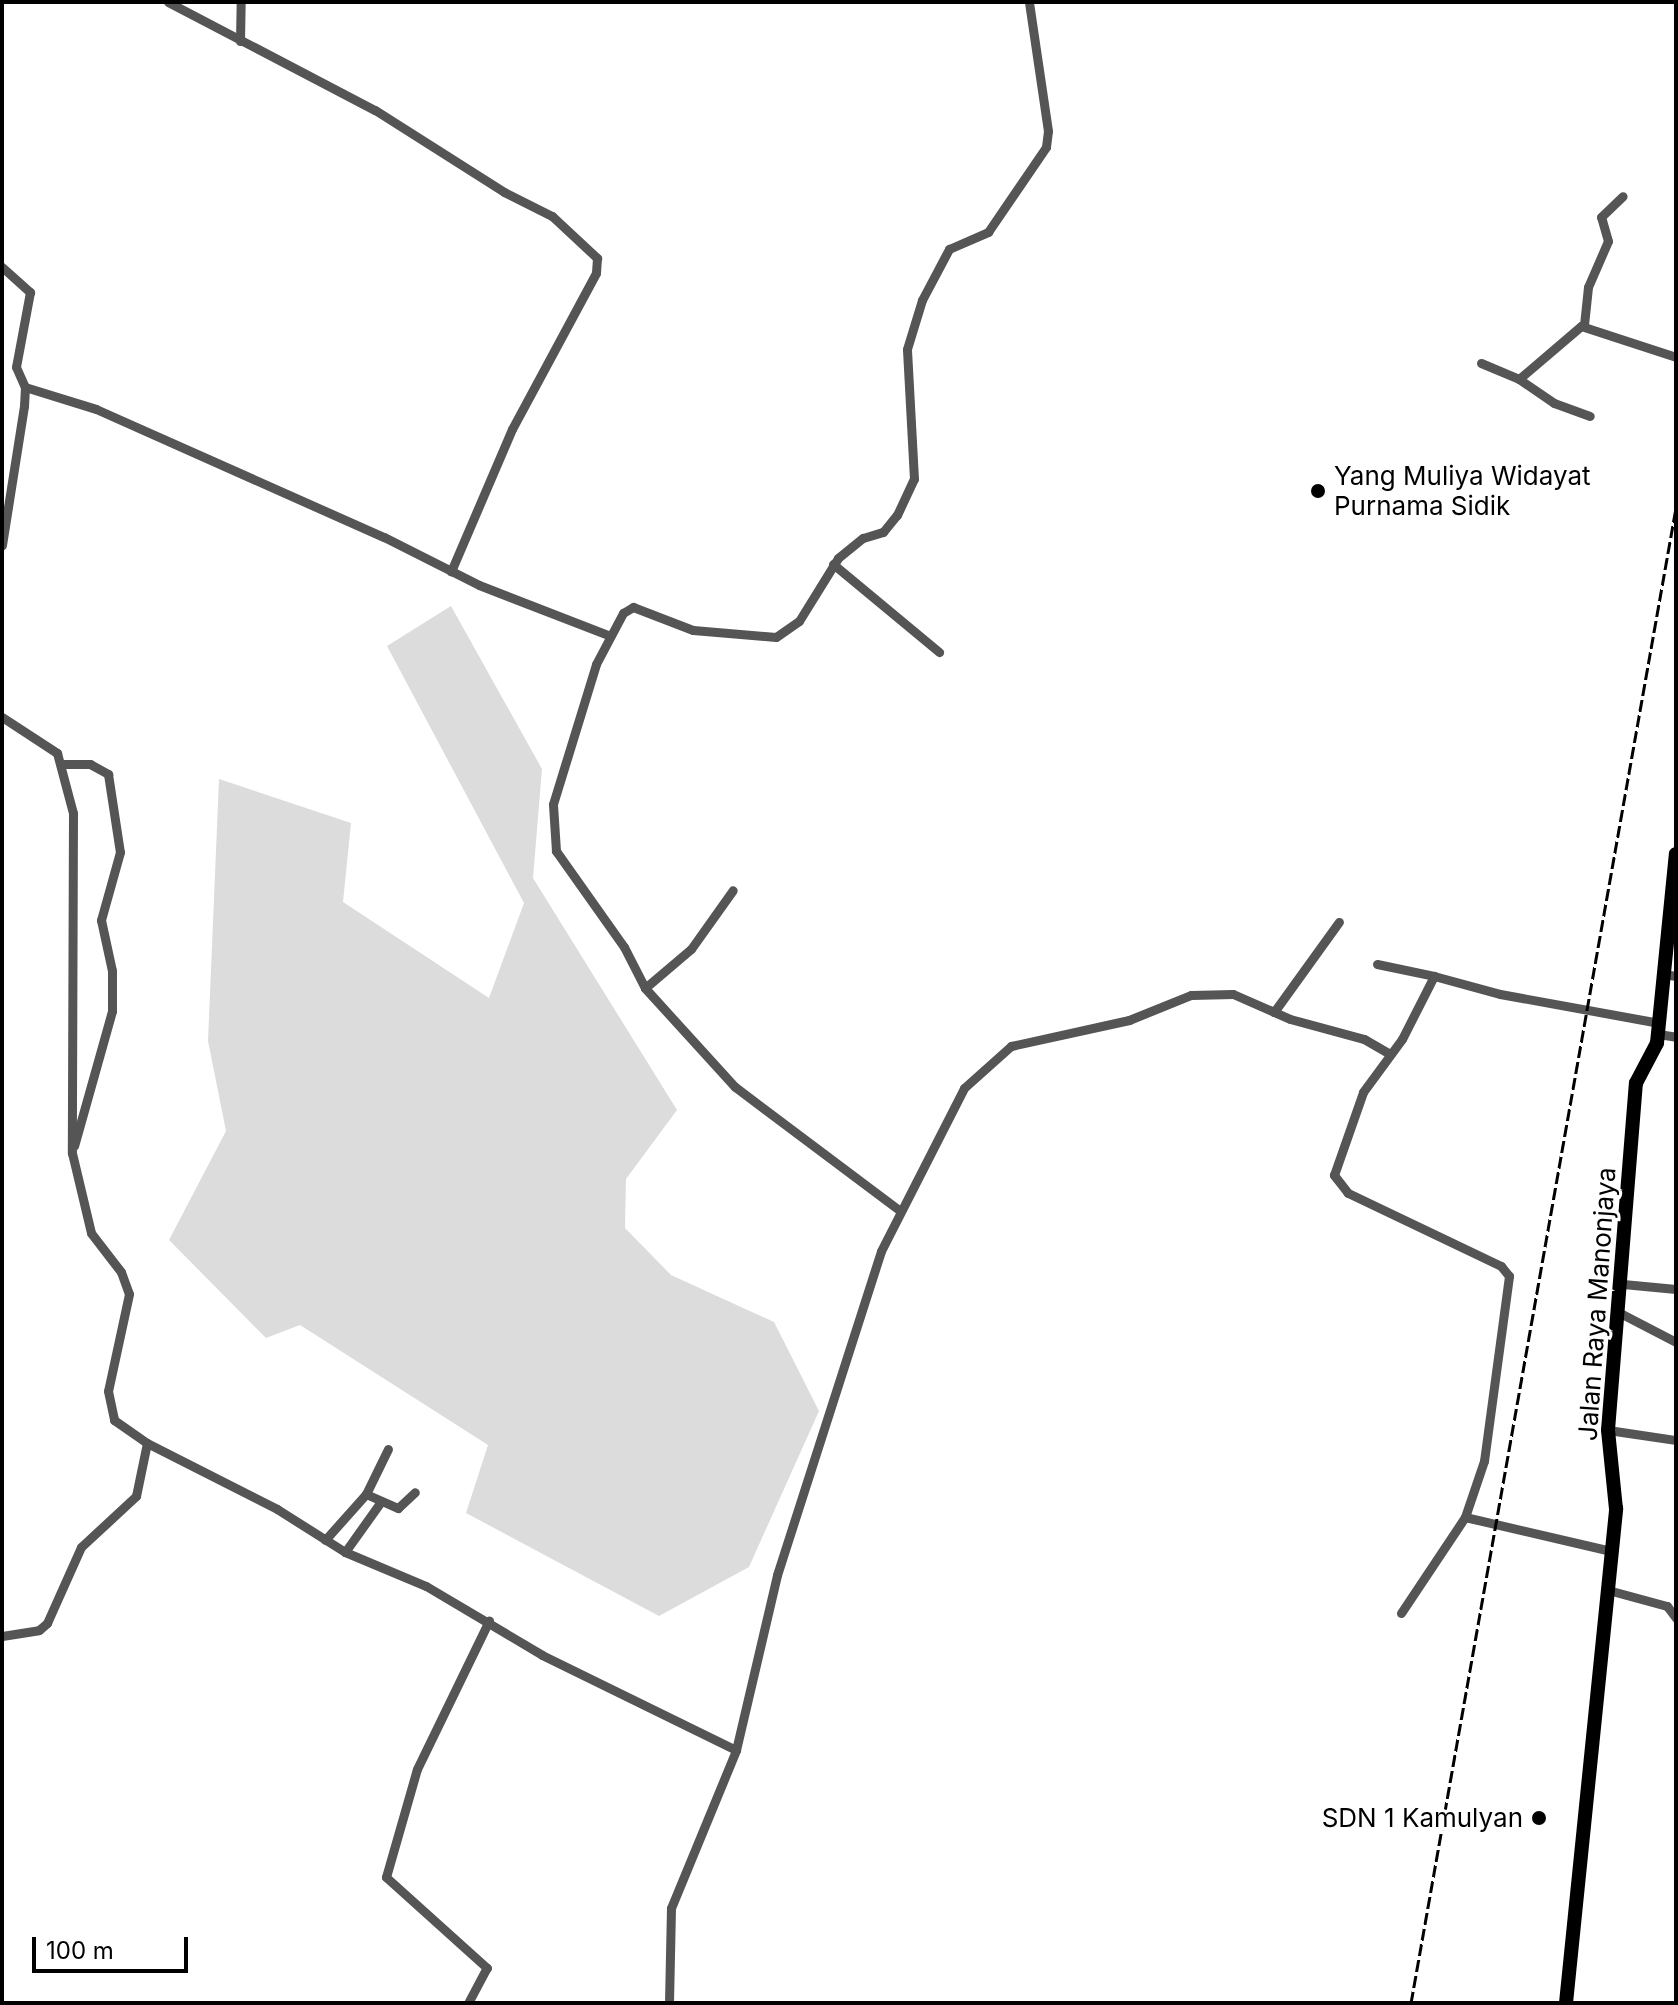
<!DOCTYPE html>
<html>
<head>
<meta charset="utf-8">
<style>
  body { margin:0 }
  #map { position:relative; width:1678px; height:2005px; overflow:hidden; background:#fff; font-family:Inter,sans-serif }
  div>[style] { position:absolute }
  .green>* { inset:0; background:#dcdcdc }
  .street>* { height:9px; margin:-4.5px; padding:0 4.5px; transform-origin:4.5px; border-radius:4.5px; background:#555 }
  .primary>* { height:14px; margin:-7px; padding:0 7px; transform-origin:7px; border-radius:7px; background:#000 }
  .rail>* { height:3px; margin-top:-1.5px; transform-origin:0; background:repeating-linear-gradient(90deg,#000 0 12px,transparent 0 16px) }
  .dots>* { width:22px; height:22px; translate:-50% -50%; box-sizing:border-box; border:4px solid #fff; border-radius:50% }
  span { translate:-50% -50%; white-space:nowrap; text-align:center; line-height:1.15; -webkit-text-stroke:6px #fff; paint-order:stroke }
  .poi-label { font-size:26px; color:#000 }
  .left { translate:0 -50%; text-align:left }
  .right { translate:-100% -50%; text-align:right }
  .street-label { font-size:26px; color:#000 }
  .frame { position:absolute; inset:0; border:4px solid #000; pointer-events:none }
  .scale { position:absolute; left:32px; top:1937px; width:156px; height:36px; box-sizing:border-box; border:4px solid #000; border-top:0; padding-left:10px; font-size:24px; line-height:28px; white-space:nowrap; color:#000; -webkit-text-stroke:6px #fff; paint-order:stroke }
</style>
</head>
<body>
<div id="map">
  <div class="green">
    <i style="clip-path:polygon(451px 606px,542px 769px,533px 878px,677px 1110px,626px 1179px,625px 1228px,671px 1275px,774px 1322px,819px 1411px,749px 1567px,659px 1616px,466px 1513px,488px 1445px,300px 1325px,266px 1338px,169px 1240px,226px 1131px,208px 1041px,219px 779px,351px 823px,343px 902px,489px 998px,524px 903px,387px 646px)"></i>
  </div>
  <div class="street">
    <i style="left:168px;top:2px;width:233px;rotate:27.6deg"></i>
    <i style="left:375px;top:110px;width:153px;rotate:32.4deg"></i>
    <i style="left:504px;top:192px;width:54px;rotate:26.6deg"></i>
    <i style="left:552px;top:216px;width:62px;rotate:43deg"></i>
    <i style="left:597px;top:258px;width:15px;rotate:94deg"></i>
    <i style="left:596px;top:273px;width:177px;rotate:118.3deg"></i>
    <i style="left:512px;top:429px;width:155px;rotate:113.2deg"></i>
    <i style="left:240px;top:41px;width:39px;rotate:-89deg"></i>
    <i style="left:2px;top:267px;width:38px;rotate:42deg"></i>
    <i style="left:30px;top:292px;width:76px;rotate:100.6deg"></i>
    <i style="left:16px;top:367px;width:22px;rotate:66deg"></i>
    <i style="left:25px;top:387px;width:19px;rotate:93deg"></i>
    <i style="left:24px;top:406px;width:141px;rotate:99deg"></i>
    <i style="left:1584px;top:325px;width:38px;rotate:-84deg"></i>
    <i style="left:1588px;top:287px;width:50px;rotate:-66.5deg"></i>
    <i style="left:1608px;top:241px;width:25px;rotate:-106deg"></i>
    <i style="left:1601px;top:217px;width:30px;rotate:-44deg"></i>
    <i style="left:1481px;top:363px;width:41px;rotate:22.8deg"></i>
    <i style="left:1519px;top:379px;width:82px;rotate:-40.5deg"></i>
    <i style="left:1581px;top:326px;width:100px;rotate:18.1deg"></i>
    <i style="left:1519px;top:379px;width:42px;rotate:34.4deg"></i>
    <i style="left:1554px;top:403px;width:38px;rotate:20deg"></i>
    <i style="left:25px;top:387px;width:74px;rotate:17.2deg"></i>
    <i style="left:96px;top:409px;width:315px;rotate:24deg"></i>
    <i style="left:384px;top:537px;width:106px;rotate:26.8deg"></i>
    <i style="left:479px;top:585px;width:138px;rotate:21.2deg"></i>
    <i style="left:833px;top:564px;width:138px;rotate:39.7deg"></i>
    <i style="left:2px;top:717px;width:66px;rotate:33.2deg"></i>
    <i style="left:57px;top:753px;width:62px;rotate:75.1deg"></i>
    <i style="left:73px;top:813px;width:340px;rotate:90.2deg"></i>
    <i style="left:72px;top:1153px;width:82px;rotate:76.6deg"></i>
    <i style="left:91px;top:1233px;width:49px;rotate:52.4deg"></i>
    <i style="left:121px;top:1272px;width:23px;rotate:70deg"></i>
    <i style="left:129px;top:1294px;width:99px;rotate:102.2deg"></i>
    <i style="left:108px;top:1391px;width:30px;rotate:78deg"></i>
    <i style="left:114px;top:1420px;width:40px;rotate:34.9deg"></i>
    <i style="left:147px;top:1443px;width:146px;rotate:26.9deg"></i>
    <i style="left:277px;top:1509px;width:80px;rotate:32.3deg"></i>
    <i style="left:345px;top:1552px;width:88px;rotate:22.8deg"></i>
    <i style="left:426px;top:1586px;width:135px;rotate:30.7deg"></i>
    <i style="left:542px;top:1655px;width:216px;rotate:26.1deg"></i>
    <i style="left:63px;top:764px;width:27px"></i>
    <i style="left:90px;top:764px;width:21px;rotate:29deg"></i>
    <i style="left:108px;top:774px;width:79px;rotate:81.3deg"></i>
    <i style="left:120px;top:852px;width:71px;rotate:105.6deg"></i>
    <i style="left:101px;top:920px;width:52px;rotate:77.8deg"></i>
    <i style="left:112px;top:971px;width:40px;rotate:90deg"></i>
    <i style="left:112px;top:1011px;width:140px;rotate:105.7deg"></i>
    <i style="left:1377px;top:964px;width:58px;rotate:11.9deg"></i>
    <i style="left:1663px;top:974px;width:13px;rotate:9deg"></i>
    <i style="left:645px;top:988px;width:60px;rotate:-40.3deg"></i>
    <i style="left:691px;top:949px;width:72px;rotate:-54.6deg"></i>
    <i style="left:1274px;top:1012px;width:111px;rotate:-54.2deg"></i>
    <i style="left:1658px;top:1034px;width:18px;rotate:9deg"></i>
    <i style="left:899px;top:1210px;width:205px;rotate:-143.1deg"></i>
    <i style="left:735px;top:1087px;width:134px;rotate:-132.3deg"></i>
    <i style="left:645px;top:988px;width:46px;rotate:-117.1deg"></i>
    <i style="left:624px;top:947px;width:118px;rotate:-125.3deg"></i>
    <i style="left:556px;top:851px;width:47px;rotate:-93.7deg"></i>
    <i style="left:553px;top:804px;width:146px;rotate:-72.9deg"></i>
    <i style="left:596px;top:664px;width:58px;rotate:-62.1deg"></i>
    <i style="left:623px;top:613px;width:12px;rotate:-31deg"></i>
    <i style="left:633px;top:607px;width:64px;rotate:21deg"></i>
    <i style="left:693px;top:630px;width:83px;rotate:4.8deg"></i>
    <i style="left:776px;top:637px;width:28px;rotate:-35deg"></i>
    <i style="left:799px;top:621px;width:74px;rotate:-58.2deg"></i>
    <i style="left:838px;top:558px;width:32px;rotate:-39deg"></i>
    <i style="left:863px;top:538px;width:21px;rotate:-17deg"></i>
    <i style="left:883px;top:532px;width:22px;rotate:-51deg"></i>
    <i style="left:897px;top:515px;width:40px;rotate:-65deg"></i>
    <i style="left:914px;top:479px;width:130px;rotate:-93.1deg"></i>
    <i style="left:907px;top:349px;width:51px;rotate:-73deg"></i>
    <i style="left:922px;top:300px;width:58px;rotate:-62.1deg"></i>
    <i style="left:949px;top:249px;width:43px;rotate:-23.6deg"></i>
    <i style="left:988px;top:232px;width:103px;rotate:-55.7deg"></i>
    <i style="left:1046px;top:147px;width:16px;rotate:-83deg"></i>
    <i style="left:1048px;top:131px;width:130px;rotate:-98.4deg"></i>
    <i style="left:1623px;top:1284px;width:53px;rotate:5.4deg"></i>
    <i style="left:1620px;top:1313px;width:63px;rotate:27.4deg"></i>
    <i style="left:1608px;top:1430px;width:69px;rotate:8.4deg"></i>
    <i style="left:366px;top:1494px;width:35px;rotate:24deg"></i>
    <i style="left:398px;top:1508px;width:23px;rotate:-43deg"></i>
    <i style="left:325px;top:1540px;width:62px;rotate:-48.3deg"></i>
    <i style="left:366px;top:1494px;width:50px;rotate:-63.9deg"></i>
    <i style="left:1611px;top:1551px;width:150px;rotate:-166.9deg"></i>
    <i style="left:1465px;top:1517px;width:59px;rotate:-71.3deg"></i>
    <i style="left:1484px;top:1461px;width:187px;rotate:-82.3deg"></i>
    <i style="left:1509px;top:1276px;width:13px;rotate:-129deg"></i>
    <i style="left:1501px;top:1266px;width:170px;rotate:-154.5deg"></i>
    <i style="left:1348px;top:1193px;width:23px;rotate:-128deg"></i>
    <i style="left:1334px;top:1175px;width:88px;rotate:-70.7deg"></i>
    <i style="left:1363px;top:1092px;width:66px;rotate:-53.7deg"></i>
    <i style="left:1402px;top:1039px;width:71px;rotate:-63.1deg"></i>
    <i style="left:1434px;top:976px;width:68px;rotate:15.3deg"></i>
    <i style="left:1500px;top:994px;width:162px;rotate:10.3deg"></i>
    <i style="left:345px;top:1552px;width:60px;rotate:-54.5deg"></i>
    <i style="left:1608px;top:1590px;width:61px;rotate:15.2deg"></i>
    <i style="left:1667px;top:1606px;width:15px;rotate:53deg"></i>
    <i style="left:1401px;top:1613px;width:115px;rotate:-56.3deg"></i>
    <i style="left:2px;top:1636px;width:37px;rotate:-9deg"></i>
    <i style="left:39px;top:1630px;width:11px;rotate:-41deg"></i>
    <i style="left:47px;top:1623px;width:83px;rotate:-65.9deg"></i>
    <i style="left:81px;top:1547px;width:75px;rotate:-42.8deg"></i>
    <i style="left:136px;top:1496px;width:54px;rotate:-78.3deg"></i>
    <i style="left:468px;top:2003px;width:40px;rotate:-62deg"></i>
    <i style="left:487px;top:1968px;width:136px;rotate:-138deg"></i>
    <i style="left:386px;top:1877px;width:112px;rotate:-74deg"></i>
    <i style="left:417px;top:1769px;width:165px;rotate:-64.1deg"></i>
    <i style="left:669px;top:2003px;width:95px;rotate:-88.8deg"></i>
    <i style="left:671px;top:1908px;width:171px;rotate:-67.6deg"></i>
    <i style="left:736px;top:1750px;width:180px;rotate:-76.8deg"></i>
    <i style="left:777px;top:1575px;width:340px;rotate:-72.2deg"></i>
    <i style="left:881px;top:1251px;width:183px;rotate:-63deg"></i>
    <i style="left:964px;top:1088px;width:63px;rotate:-41.8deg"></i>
    <i style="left:1011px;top:1046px;width:121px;rotate:-12.4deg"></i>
    <i style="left:1129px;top:1020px;width:67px;rotate:-22deg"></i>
    <i style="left:1191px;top:995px;width:42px;rotate:-1.4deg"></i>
    <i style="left:1233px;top:994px;width:62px;rotate:23.7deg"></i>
    <i style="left:1290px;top:1019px;width:77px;rotate:15.1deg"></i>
    <i style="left:1364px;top:1039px;width:28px;rotate:30deg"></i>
  </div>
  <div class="primary">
    <i style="left:1566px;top:2003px;width:497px;rotate:-84.2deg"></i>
    <i style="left:1616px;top:1509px;width:79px;rotate:-95.8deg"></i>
    <i style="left:1608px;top:1430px;width:348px;rotate:-85.4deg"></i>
    <i style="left:1636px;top:1083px;width:45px;rotate:-62.3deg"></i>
    <i style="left:1657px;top:1043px;width:190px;rotate:-84.3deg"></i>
  </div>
  <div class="rail">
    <i style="left:1411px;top:2003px;width:1518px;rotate:-79.95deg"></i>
  </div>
  <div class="dots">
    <i style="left:1318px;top:491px;background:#000"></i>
    <i style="left:1539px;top:1818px;background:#000"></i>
  </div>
  <div class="poi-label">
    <span class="left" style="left:1334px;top:491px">Yang Muliya Widayat<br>Purnama Sidik</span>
    <span class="right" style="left:1523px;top:1818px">SDN 1 Kamulyan</span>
  </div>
  <div class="street-label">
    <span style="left:1597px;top:1304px;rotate:-86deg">Jalan Raya Manonjaya</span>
  </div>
  <div class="frame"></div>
  <div class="scale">100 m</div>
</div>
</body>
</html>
